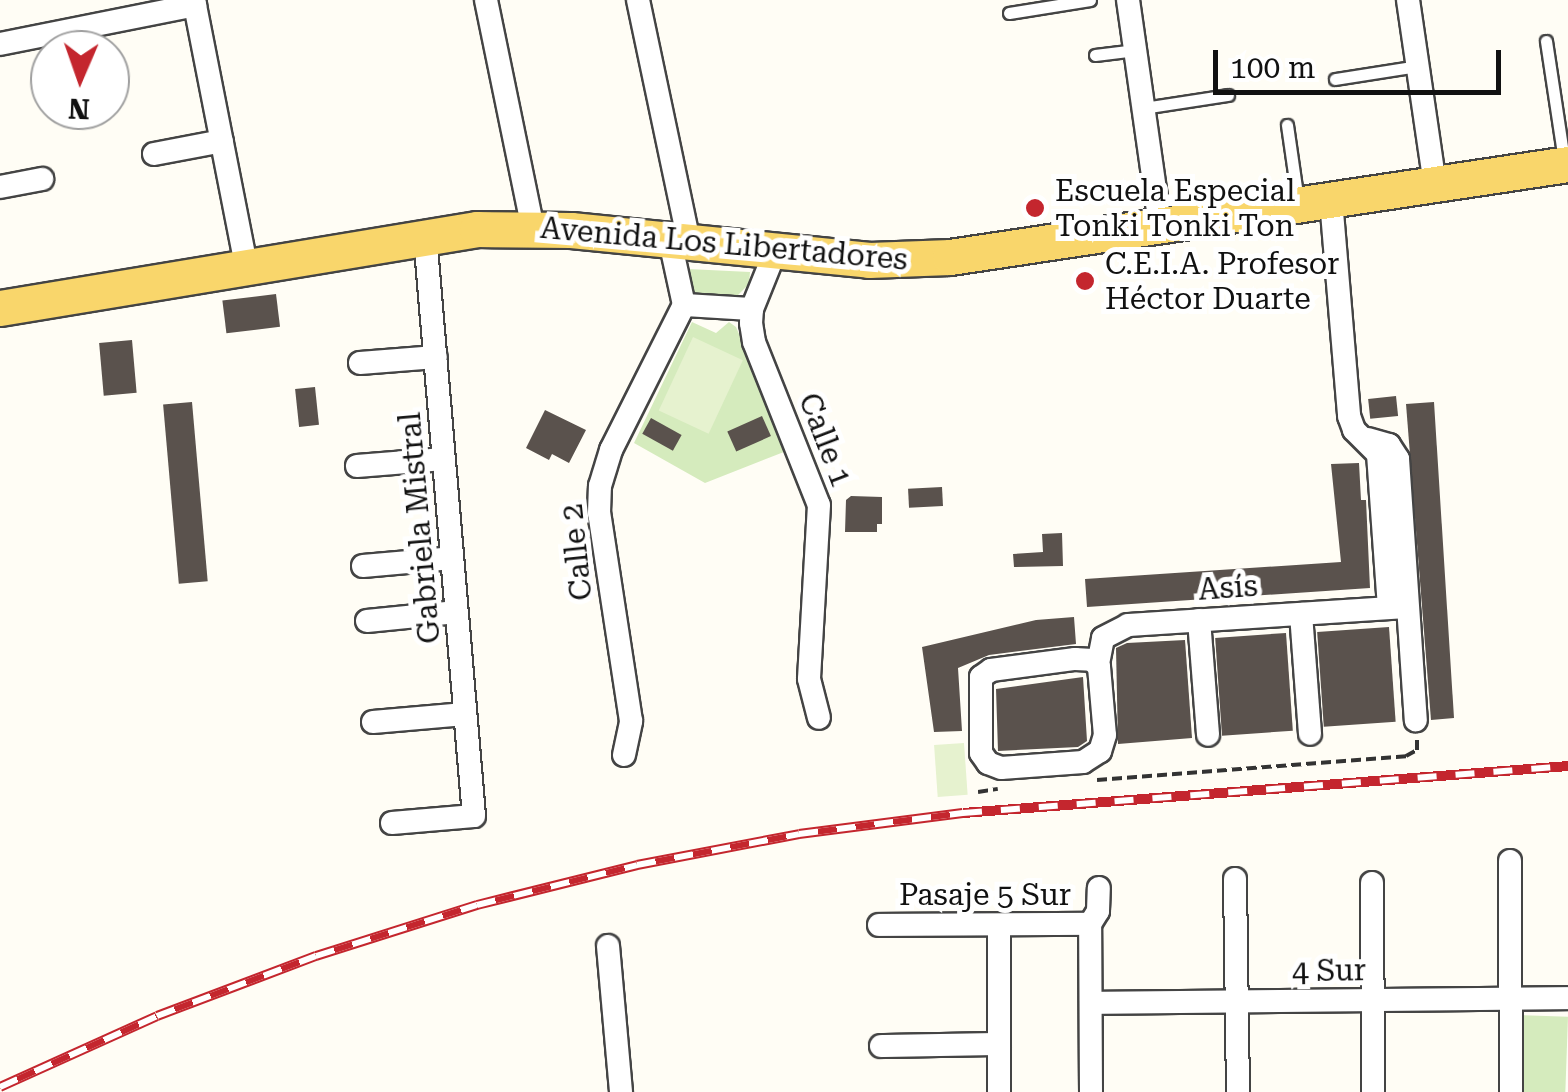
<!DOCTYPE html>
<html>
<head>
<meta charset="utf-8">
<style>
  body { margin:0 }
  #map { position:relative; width:1568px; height:1092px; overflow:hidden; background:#fffdf5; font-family:"Roboto Serif",serif }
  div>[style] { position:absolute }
  .green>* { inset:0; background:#d5ebbd; transform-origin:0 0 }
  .pitch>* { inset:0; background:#e6f2cf; transform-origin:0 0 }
  .building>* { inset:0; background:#5a524d; transform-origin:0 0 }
  .path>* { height:4px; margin-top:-2px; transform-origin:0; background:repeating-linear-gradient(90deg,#333 0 10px,transparent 0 15px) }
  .roads { filter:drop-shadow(2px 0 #444) drop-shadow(-2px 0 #444) drop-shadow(0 2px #444) drop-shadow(0 -2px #444) }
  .service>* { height:11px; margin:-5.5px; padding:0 5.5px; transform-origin:5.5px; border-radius:5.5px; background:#fff }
  .minor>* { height:22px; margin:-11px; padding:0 11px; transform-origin:11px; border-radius:11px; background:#fff }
  .primary>* { height:35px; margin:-17.5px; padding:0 17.5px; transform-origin:17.5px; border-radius:17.5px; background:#f9d66b }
  .rail>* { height:10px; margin-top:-5px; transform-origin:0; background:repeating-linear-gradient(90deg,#fff 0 19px,#c4262e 0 38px); box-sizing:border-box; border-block:2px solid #c4262e }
  .dots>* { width:28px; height:28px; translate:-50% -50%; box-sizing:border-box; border:5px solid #fff; border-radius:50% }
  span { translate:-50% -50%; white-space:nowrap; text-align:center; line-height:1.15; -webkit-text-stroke:10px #fff; paint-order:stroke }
  .poi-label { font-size:30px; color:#111 }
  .left { translate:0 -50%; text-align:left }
  .street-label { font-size:30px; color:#111 }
  .north { position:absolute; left:30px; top:30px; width:100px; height:100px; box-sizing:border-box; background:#fff; border:2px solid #a0a0a0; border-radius:50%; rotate:182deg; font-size:28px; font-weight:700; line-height:40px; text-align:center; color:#111 }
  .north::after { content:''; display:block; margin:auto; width:35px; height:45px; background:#c4262e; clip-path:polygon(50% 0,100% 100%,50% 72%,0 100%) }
  .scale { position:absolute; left:1213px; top:50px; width:288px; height:45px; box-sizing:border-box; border:5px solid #111; border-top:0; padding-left:12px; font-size:30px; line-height:35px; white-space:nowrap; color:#111; -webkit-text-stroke:8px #fff; paint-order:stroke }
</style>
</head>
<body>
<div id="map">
  <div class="green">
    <i style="clip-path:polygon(688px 269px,750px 272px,749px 284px,733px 300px,697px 297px,690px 291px)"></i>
    <i style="clip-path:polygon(692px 322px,716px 333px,729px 322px,736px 327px,789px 450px,705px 483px,634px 443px)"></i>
    <i style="left:1517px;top:1015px;width:51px;height:77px;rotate:2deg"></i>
  </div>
  <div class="pitch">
    <i style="left:693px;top:337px;width:55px;height:81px;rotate:25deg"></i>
    <i style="left:964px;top:743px;width:52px;height:30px;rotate:86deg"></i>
  </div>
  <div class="building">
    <i style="left:276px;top:294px;width:33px;height:54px;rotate:83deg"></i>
    <i style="left:132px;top:340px;width:53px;height:33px;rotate:85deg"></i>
    <i style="left:315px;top:387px;width:38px;height:20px;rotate:84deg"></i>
    <i style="left:1396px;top:396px;width:20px;height:28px;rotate:84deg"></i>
    <i style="left:192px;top:402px;width:180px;height:29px;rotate:85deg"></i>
    <i style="clip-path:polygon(1434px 402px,1454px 718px,1431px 720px,1406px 404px)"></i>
    <i style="clip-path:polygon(545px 410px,586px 430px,569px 463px,552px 454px,549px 460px,526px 448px)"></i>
    <i style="left:762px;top:416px;width:22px;height:38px;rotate:66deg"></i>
    <i style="left:651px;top:418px;width:35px;height:18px;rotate:29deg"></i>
    <i style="clip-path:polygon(1359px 463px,1361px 500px,1366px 500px,1370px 588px,1087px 607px,1085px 579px,1341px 562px,1331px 464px)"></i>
    <i style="left:942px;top:487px;width:19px;height:34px;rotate:87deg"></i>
    <i style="clip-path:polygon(851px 496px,882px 497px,882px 524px,877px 524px,877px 532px,845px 532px,846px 500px)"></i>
    <i style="clip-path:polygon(1062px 533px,1063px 566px,1014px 567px,1013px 554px,1043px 552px,1042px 534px)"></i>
    <i style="clip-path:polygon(1074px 617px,1076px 644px,989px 655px,958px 668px,962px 731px,934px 732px,922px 647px,1036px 620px)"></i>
    <i style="left:1389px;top:627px;width:95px;height:72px;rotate:86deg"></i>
    <i style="left:1286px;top:633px;width:98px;height:71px;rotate:86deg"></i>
    <i style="clip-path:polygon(1185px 640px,1192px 738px,1118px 744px,1116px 648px,1127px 643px)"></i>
    <i style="clip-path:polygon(1083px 677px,1087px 741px,1078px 747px,998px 751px,996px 689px)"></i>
  </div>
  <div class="path">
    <i style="left:1097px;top:780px;width:310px;rotate:-4.4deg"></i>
    <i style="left:1406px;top:756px;width:13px;rotate:-29deg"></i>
    <i style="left:1417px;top:750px;width:13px;rotate:-90deg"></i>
    <i style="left:978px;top:792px;width:20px;rotate:-9deg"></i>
  </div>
  <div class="roads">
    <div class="service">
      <i style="left:1009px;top:13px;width:82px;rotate:-9.1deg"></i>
      <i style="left:1546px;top:41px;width:120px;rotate:81.4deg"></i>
      <i style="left:1095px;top:55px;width:39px;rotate:-7deg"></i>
      <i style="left:1335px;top:79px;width:84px;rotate:-8.9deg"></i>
      <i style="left:1143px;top:108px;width:86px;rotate:-8.7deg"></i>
      <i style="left:1287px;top:125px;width:77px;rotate:81.8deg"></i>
    </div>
    <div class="minor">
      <i style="left:194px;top:0;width:270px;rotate:78.9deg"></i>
      <i style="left:486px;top:0;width:233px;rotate:78.4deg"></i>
      <i style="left:638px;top:0;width:248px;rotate:78.1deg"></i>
      <i style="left:1128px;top:0;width:228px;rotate:81.9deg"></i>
      <i style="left:1408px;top:0;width:186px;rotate:81.7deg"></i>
      <i style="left:0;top:44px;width:199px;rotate:-11.3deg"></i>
      <i style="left:154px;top:154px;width:69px;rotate:-10.8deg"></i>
      <i style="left:0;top:187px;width:43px;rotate:-10.8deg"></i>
      <i style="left:1331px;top:200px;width:217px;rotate:85.2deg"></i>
      <i style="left:1349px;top:416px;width:15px;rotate:70deg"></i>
      <i style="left:1354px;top:430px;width:34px;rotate:45deg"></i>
      <i style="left:1378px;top:454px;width:154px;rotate:85.9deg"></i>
      <i style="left:775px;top:252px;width:61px;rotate:112deg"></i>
      <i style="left:752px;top:309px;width:14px;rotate:94deg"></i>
      <i style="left:751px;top:323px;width:19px;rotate:81deg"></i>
      <i style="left:754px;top:342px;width:175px;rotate:68.3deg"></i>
      <i style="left:819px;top:505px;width:174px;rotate:93.3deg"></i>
      <i style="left:809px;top:679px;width:40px;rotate:75.6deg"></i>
      <i style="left:684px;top:305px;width:68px;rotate:3.4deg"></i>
      <i style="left:360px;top:363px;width:76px;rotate:-4.5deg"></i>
      <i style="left:1368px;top:439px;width:22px;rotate:16deg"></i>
      <i style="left:1389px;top:445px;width:17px;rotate:57deg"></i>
      <i style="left:1398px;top:459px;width:262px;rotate:86.1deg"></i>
      <i style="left:357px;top:466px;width:87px;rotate:-4.6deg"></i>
      <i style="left:363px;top:566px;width:89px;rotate:-5.1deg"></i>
      <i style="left:1301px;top:614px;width:120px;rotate:85.7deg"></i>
      <i style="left:1199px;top:620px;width:115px;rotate:85.5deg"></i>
      <i style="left:367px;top:621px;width:90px;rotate:-5.7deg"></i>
      <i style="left:1075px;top:659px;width:17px;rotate:3deg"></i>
      <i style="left:1092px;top:660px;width:10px;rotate:45deg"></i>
      <i style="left:1099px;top:667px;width:68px;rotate:85deg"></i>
      <i style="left:1105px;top:735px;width:17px;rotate:107deg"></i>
      <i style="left:1100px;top:751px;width:20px;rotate:147deg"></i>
      <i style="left:1083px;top:762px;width:82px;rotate:175.8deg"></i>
      <i style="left:1001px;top:768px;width:14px;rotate:-159deg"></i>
      <i style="left:988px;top:763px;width:12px;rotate:-125deg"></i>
      <i style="left:981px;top:753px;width:76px;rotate:-90deg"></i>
      <i style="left:981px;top:677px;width:12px;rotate:-35deg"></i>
      <i style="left:991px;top:670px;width:85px;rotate:-7.5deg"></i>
      <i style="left:1098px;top:664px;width:26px;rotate:-79deg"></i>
      <i style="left:1103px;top:638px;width:28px;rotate:-27deg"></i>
      <i style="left:1128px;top:625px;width:279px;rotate:-3.7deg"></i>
      <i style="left:373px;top:722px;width:92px;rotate:-5deg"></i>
      <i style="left:624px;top:755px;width:35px;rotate:-78deg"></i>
      <i style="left:631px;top:721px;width:210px;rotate:-98.7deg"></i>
      <i style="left:599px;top:513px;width:27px;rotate:-88deg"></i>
      <i style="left:600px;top:486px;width:38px;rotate:-73deg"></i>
      <i style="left:611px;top:450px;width:162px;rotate:-63.3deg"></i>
      <i style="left:684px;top:305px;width:66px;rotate:-102.3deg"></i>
      <i style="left:392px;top:823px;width:82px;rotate:-4.9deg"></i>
      <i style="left:474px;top:816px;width:582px;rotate:-94.83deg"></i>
      <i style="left:1510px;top:861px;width:231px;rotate:89.8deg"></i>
      <i style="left:1235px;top:879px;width:213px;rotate:89.2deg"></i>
      <i style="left:1372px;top:883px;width:209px;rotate:89.7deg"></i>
      <i style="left:879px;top:925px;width:211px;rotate:-0.3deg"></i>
      <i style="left:999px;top:925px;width:167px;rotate:90deg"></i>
      <i style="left:608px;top:946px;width:147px;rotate:84.9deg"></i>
      <i style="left:1091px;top:1003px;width:477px;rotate:-0.6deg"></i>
      <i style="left:881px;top:1046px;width:118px;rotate:-1deg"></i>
      <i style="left:1091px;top:1092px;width:168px;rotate:-90.3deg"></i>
      <i style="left:1090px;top:924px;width:15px;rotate:-58deg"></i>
      <i style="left:1098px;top:911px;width:23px;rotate:-88deg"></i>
    </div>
    <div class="primary">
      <i style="left:0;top:308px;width:483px;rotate:-9.4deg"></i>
      <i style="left:477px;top:229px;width:94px;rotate:0.6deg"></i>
      <i style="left:571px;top:230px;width:300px;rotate:5.7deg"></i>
      <i style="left:869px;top:260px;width:81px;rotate:-2.1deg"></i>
      <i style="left:950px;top:257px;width:625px;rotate:-8.56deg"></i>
    </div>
  </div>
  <div class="rail">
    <i style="left:0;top:1087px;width:172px;rotate:-24.3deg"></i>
    <i style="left:157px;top:1016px;width:170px;rotate:-20.7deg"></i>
    <i style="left:316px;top:956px;width:169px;rotate:-17.6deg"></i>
    <i style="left:477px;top:905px;width:165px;rotate:-14deg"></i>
    <i style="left:637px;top:865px;width:165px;rotate:-10.8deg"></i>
    <i style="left:799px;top:834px;width:165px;rotate:-7.3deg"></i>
    <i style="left:963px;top:813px;width:607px;rotate:-4.44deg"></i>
  </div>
  <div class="dots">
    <i style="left:1035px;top:208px;background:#c4262e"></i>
    <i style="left:1085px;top:281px;background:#c4262e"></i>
  </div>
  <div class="poi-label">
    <span class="left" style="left:1055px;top:208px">Escuela Especial<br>Tonki Tonki Ton</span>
    <span class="left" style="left:1105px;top:281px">C.E.I.A. Profesor<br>Héctor Duarte</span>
  </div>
  <div class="street-label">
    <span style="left:724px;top:244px;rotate:5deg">Avenida Los Libertadores</span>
    <span style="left:825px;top:440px;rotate:69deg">Calle 1</span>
    <span style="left:420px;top:528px;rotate:-95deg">Gabriela Mistral</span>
    <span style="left:577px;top:552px;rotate:-96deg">Calle 2</span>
    <span style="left:1228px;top:588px;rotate:-4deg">Asís</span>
    <span style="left:985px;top:895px">Pasaje 5 Sur</span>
    <span style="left:1329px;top:971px;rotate:-1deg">4 Sur</span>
  </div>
  <div class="north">N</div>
  <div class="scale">100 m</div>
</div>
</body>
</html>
